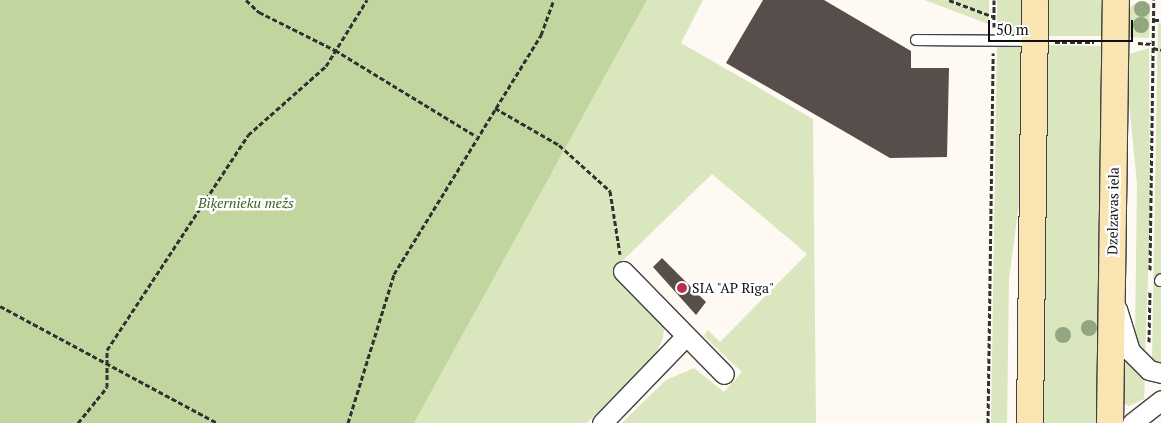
<!DOCTYPE html>
<html>
<head>
<meta charset="utf-8">
<style>
  body { margin:0 }
  #map { position:relative; width:1161px; height:423px; overflow:hidden; background:#fef9f2; font-family:"PT Serif",serif }
  div>[style] { position:absolute }
  .green>* { inset:0; background:#dae6bd; transform-origin:0 0 }
  .forest>* { inset:0; background:#c1d69e }
  .building>* { inset:0; background:#574e4c }
  .path>* { height:3px; margin-top:-1.5px; transform-origin:0; background:repeating-linear-gradient(90deg,#313131 0 5px,transparent 0 7.5px) }
  .roads { filter:drop-shadow(1px 0 #424242) drop-shadow(-1px 0 #424242) drop-shadow(0 1px #424242) drop-shadow(0 -1px #424242) }
  .service>* { height:10px; margin:-5px; padding:0 5px; transform-origin:5px; border-radius:5px; background:#fff }
  .minor>* { height:19px; margin:-9.5px; padding:0 9.5px; transform-origin:9.5px; border-radius:9.5px; background:#fff }
  .secondary>* { height:26px; margin:-13px; padding:0 13px; transform-origin:13px; border-radius:13px; background:#f9e4b2 }
  .trees>* { width:16px; height:16px; margin:-8px; border-radius:50%; background:#93a681 }
  .dots>* { width:14px; height:14px; translate:-50% -50%; box-sizing:border-box; border:2px solid #fff; border-radius:50% }
  span { translate:-50% -50%; white-space:nowrap; text-align:center; line-height:1.15; -webkit-text-stroke:5px #fff; paint-order:stroke }
  .park-label { font-size:14px; color:#3c6224; font-style:italic }
  .street-label { font-size:14px; color:#0f0f0f }
  .poi-label { font-size:14px; color:#0f0f0f }
  .left { translate:0 -50%; text-align:left }
  .scale { position:absolute; left:988px; top:20px; width:145px; height:22px; box-sizing:border-box; border:2px solid #0f0f0f; border-top:0; padding-left:6px; font-size:15px; line-height:18px; white-space:nowrap; color:#0f0f0f; -webkit-text-stroke:4px #fff; paint-order:stroke }
</style>
</head>
<body>
<div id="map">
  <div class="green">
    <i style="clip-path:polygon(647px 0,703px 0,681px 43px,813px 119px,816px 423px,622px 423px,666px 380px,694px 368px,724px 392px,742px 372px,704px 336px,708px 330px,720px 342px,807px 254px,712px 174px,614px 269px,657px 314px,664px 326px,663px 338px,655px 356px,587px 423px,414px 423px)"></i>
    <i style="clip-path:polygon(925px 0,989px 0,989px 24px,983px 22px)"></i>
    <i style="left:997px;top:0;width:27px;height:35px"></i>
    <i style="left:1047px;top:0;width:56px;height:36px"></i>
    <i style="clip-path:polygon(1134px 4px,1150px 4px,1149px 38px,1129px 37px,1129px 8px)"></i>
    <i style="clip-path:polygon(1158px 23px,1161px 23px,1161px 365px,1152px 361px)"></i>
    <i style="clip-path:polygon(997px 44px,1023px 44px,1021px 189px,1009px 279px,1007px 423px,991px 423px)"></i>
    <i style="left:1046px;top:45px;width:57px;height:378px;rotate:1deg"></i>
    <i style="clip-path:polygon(1149px 48px,1150px 224px,1145px 356px,1135px 339px,1137px 184px,1128px 91px,1129px 54px)"></i>
    <i style="clip-path:polygon(1124px 358px,1145px 376px,1144px 399px,1129px 406px,1123px 403px)"></i>
  </div>
  <div class="forest">
    <i style="clip-path:polygon(0 0,647px 0,414px 423px,0 423px)"></i>
  </div>
  <div class="building">
    <i style="clip-path:polygon(763px 0,824px 0,911px 51px,911px 68px,949px 68px,947px 157px,890px 158px,726px 63px)"></i>
    <i style="clip-path:polygon(662px 258px,706px 302px,696px 315px,653px 267px)"></i>
  </div>
  <div class="path">
    <i style="left:246px;top:0;width:18px;rotate:43deg"></i>
    <i style="left:259px;top:12px;width:85px;rotate:26.6deg"></i>
    <i style="left:335px;top:50px;width:165px;rotate:31.4deg"></i>
    <i style="left:949px;top:0;width:48px;rotate:20.7deg"></i>
    <i style="left:1154px;top:20px;width:7px"></i>
    <i style="left:994px;top:27px;width:27px;rotate:-90deg"></i>
    <i style="left:1055px;top:42px;width:39px"></i>
    <i style="left:1138px;top:43px;width:15px;rotate:4deg"></i>
    <i style="left:1153px;top:48px;width:8px;rotate:14deg"></i>
    <i style="left:495px;top:108px;width:74px;rotate:30deg"></i>
    <i style="left:559px;top:145px;width:69px;rotate:42deg"></i>
    <i style="left:610px;top:191px;width:64px;rotate:81deg"></i>
    <i style="left:1150px;top:270px;width:270px;rotate:-89.2deg"></i>
    <i style="left:0;top:306px;width:247px;rotate:28.3deg"></i>
    <i style="left:1149px;top:342px;width:51px;rotate:-88.9deg"></i>
    <i style="left:78px;top:423px;width:46px;rotate:-51.1deg"></i>
    <i style="left:107px;top:387px;width:37px;rotate:-90deg"></i>
    <i style="left:107px;top:350px;width:257px;rotate:-56.7deg"></i>
    <i style="left:248px;top:135px;width:104px;rotate:-41.5deg"></i>
    <i style="left:326px;top:66px;width:78px;rotate:-58.2deg"></i>
    <i style="left:348px;top:423px;width:156px;rotate:-72.8deg"></i>
    <i style="left:394px;top:274px;width:281px;rotate:-58.4deg"></i>
    <i style="left:541px;top:35px;width:37px;rotate:-70deg"></i>
    <i style="left:988px;top:423px;width:370px;rotate:-89.2deg"></i>
  </div>
  <div class="roads">
    <div class="service">
      <i style="left:916px;top:40px;width:119px;rotate:0.5deg"></i>
      <i style="left:1160px;top:281px;width:2px;rotate:-63deg"></i>
    </div>
    <div class="minor">
      <i style="left:623px;top:271px;width:144px;rotate:45.6deg"></i>
      <i style="left:1117px;top:309px;width:44px;rotate:72.8deg"></i>
      <i style="left:1130px;top:351px;width:27px;rotate:45deg"></i>
      <i style="left:1149px;top:370px;width:12px;rotate:14deg"></i>
      <i style="left:602px;top:423px;width:121px;rotate:-46deg"></i>
      <i style="left:1132px;top:423px;width:37px;rotate:-38deg"></i>
    </div>
    <div class="secondary">
      <i style="left:1030px;top:423px;width:423px;rotate:-89.3deg"></i>
      <i style="left:1110px;top:423px;width:423px;rotate:-89.2deg"></i>
    </div>
  </div>
  <div class="trees">
    <i style="left:1142px;top:9px"></i>
    <i style="left:1141px;top:25px"></i>
    <i style="left:1089px;top:328px"></i>
    <i style="left:1063px;top:335px"></i>
  </div>
  <div class="dots">
    <i style="left:682px;top:288px;background:#b53150"></i>
  </div>
  <div class="park-label">
    <span style="left:246px;top:203px">Biķernieku mežs</span>
  </div>
  <div class="street-label">
    <span style="left:1113px;top:211px;rotate:-89deg">Dzelzavas iela</span>
  </div>
  <div class="poi-label">
    <span class="left" style="left:692px;top:288px">SIA "AP Rīga"</span>
  </div>
  <div class="scale">50 m</div>
</div>
</body>
</html>
